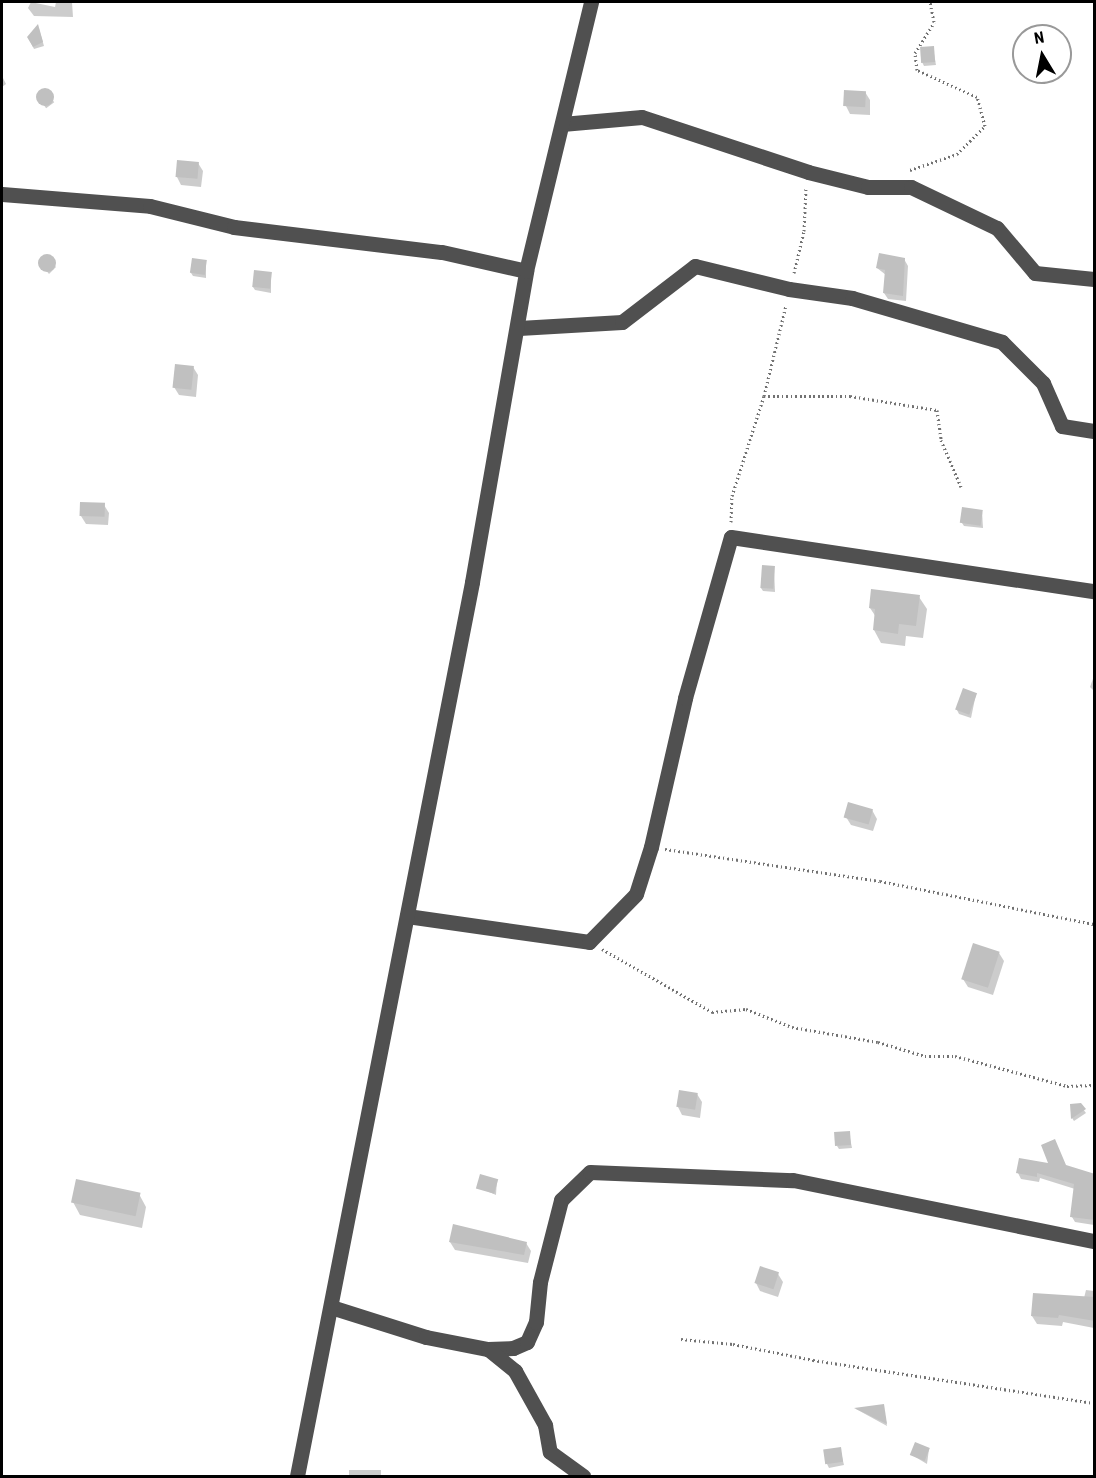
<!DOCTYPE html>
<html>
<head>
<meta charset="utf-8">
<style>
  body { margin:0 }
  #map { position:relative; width:1096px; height:1478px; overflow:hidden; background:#fff; font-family:"Roboto Condensed",sans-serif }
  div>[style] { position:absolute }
  .shadow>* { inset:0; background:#0003; transform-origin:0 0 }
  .building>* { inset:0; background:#c0c0c0; transform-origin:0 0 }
  .round { border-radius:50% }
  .path>* { height:3px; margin-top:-1.5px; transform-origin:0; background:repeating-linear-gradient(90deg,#727272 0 1.5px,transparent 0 4.5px) }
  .minor>* { height:15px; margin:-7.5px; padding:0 7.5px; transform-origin:7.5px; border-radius:7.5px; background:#505050 }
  span { translate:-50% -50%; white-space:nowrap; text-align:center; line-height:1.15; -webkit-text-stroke:4.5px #fff; paint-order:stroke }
  .frame { position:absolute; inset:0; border:3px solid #000; pointer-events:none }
  .north { position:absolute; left:1012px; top:24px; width:60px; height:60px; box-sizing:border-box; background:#fff; border:2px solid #999; border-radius:50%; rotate:350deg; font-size:16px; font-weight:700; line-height:24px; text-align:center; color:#000 }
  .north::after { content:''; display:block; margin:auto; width:21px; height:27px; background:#000; clip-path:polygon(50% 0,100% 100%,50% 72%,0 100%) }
</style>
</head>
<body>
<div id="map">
  <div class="shadow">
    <i style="clip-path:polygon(31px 2px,55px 7px,56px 2px,72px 2px,73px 17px,34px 16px,28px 8px)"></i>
    <i style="clip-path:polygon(39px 29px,44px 46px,34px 49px,28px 37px)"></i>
    <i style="clip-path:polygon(933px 48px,936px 65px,924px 66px,922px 62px)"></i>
    <i style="clip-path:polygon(2px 76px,6px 84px,2px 87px)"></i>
    <i style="left:46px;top:91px;width:14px;height:10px;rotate:54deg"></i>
    <i style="clip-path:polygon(846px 92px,865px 92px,870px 100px,870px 115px,850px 114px,846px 106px)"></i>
    <i style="clip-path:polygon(198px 163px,203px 171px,201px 187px,181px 185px,177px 177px)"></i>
    <i style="clip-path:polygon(45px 256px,56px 267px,49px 274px,40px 263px)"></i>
    <i style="clip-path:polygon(904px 259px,908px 266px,906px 301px,888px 299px,884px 293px,886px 275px,877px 268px)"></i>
    <i style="clip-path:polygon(206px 261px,206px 278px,193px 276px,191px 273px)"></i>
    <i style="clip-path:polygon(271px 274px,271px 293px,255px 290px,253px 287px)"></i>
    <i style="clip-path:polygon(193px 367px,198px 375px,196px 397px,179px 395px,174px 387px)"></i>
    <i style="clip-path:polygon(104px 505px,109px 513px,108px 525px,86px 524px,81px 516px)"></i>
    <i style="clip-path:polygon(982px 511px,983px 528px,964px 526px,962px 523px)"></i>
    <i style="clip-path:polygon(774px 568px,775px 592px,763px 591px,761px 588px)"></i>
    <i style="clip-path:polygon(919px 597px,927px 609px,923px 638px,906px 636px,905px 646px,881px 643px,874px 630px,876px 617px,870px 608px)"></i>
    <i style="clip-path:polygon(1094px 676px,1094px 691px,1090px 687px)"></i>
    <i style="clip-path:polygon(976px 694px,971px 718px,959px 714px,957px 710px)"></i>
    <i style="clip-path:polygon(872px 810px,877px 819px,873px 831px,851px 825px,846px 817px)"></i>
    <i style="clip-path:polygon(999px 953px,1004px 961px,993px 995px,968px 987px,963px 979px)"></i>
    <i style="clip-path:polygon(697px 1094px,702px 1102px,700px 1118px,682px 1115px,678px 1107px)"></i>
    <i style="clip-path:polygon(1080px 1105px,1086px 1113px,1074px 1121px,1072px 1118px)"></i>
    <i style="clip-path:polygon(849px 1133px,852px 1148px,839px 1149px,837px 1146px)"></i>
    <i style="clip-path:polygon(1066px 1167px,1094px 1175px,1094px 1225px,1075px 1222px,1072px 1217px,1075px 1189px,1040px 1178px,1039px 1182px,1021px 1179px,1018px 1173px)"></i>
    <i style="clip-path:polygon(497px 1180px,496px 1195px,478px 1187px)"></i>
    <i style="clip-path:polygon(139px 1194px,146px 1207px,142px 1228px,80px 1215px,73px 1202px)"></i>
    <i style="clip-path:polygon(450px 1242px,526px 1243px,531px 1251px,528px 1263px,455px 1250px)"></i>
    <i style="clip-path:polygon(778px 1274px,783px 1282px,778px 1297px,760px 1291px,756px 1283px)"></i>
    <i style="clip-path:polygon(1086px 1290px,1094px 1291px,1094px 1328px,1063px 1322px,1062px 1326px,1037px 1324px,1032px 1316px,1084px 1298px)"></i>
    <i style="clip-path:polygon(883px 1405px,887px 1426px,856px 1409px)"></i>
    <i style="clip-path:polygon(840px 1449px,844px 1465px,829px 1468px,827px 1464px)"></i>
    <i style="clip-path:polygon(929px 1449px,927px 1464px,912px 1455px)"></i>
    <i style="left:349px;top:1470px;width:32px;height:6px"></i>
  </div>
  <div class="building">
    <i style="clip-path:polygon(38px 24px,43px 42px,33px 47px,27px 37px)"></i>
    <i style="left:934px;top:46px;width:16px;height:14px;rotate:86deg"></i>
    <i class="round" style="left:36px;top:88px;width:18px;height:18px"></i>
    <i style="left:844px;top:90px;width:22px;height:16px;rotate:3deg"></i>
    <i style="left:177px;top:160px;width:22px;height:17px;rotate:5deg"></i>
    <i style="clip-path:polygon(879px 253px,905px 258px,903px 296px,883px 293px,885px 270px,876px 268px)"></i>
    <i class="round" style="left:38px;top:254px;width:18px;height:18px"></i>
    <i style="left:192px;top:258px;width:15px;height:15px;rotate:8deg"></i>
    <i style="left:254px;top:270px;width:18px;height:17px;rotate:6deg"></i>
    <i style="left:175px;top:364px;width:19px;height:24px;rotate:6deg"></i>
    <i style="left:80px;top:502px;width:25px;height:14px;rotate:2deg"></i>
    <i style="left:962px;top:507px;width:21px;height:16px;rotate:8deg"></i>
    <i style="left:762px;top:565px;width:13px;height:23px;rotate:4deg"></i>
    <i style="clip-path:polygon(871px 589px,920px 595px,916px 626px,899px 624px,898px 634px,873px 630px,875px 609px,869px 608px)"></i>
    <i style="left:963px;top:688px;width:15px;height:23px;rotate:20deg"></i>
    <i style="left:848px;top:802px;width:26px;height:16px;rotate:16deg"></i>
    <i style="left:973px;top:943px;width:28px;height:38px;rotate:18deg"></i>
    <i style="left:679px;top:1090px;width:19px;height:17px;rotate:9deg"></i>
    <i style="clip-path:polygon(1081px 1103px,1086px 1109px,1071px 1119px,1070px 1104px)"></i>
    <i style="left:850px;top:1131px;width:14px;height:16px;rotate:86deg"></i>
    <i style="clip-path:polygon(1055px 1139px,1066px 1165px,1095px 1174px,1095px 1220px,1070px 1217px,1074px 1184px,1037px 1173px,1037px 1177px,1016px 1173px,1019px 1158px,1048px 1163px,1041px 1145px)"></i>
    <i style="left:480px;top:1174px;width:19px;height:15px;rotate:16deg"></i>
    <i style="left:76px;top:1179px;width:66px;height:24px;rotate:12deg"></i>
    <i style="clip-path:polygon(453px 1224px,527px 1242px,524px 1255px,449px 1242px)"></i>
    <i style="left:760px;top:1266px;width:20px;height:18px;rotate:18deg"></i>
    <i style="clip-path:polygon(1033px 1293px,1095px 1297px,1095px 1321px,1059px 1315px,1058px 1318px,1031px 1316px)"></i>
    <i style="clip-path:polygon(884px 1404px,887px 1424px,854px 1408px)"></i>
    <i style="left:915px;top:1442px;width:16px;height:14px;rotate:22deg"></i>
    <i style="left:841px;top:1447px;width:15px;height:18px;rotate:82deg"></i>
  </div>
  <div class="path">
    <i style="left:910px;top:170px;width:50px;rotate:-18.8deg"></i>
    <i style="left:957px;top:154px;width:40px;rotate:-45deg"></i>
    <i style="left:985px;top:126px;width:30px;rotate:-105deg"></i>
    <i style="left:977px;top:97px;width:66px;rotate:-155.8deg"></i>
    <i style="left:917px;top:70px;width:17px;rotate:-97deg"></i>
    <i style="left:915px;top:53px;width:36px;rotate:-58deg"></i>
    <i style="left:934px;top:22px;width:20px;rotate:-101deg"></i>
    <i style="left:794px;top:273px;width:43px;rotate:-76.6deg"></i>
    <i style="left:804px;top:231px;width:43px;rotate:-87.3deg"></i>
    <i style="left:764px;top:396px;width:86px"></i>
    <i style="left:850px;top:396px;width:88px;rotate:9.1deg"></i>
    <i style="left:937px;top:410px;width:30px;rotate:82deg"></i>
    <i style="left:941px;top:440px;width:51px;rotate:66.9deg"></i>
    <i style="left:731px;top:522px;width:26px;rotate:-88deg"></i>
    <i style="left:732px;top:496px;width:105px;rotate:-72.3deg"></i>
    <i style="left:764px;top:396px;width:94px;rotate:-76.4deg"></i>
    <i style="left:665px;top:849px;width:217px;rotate:8.5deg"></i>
    <i style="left:880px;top:881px;width:218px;rotate:11.4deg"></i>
    <i style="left:602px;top:949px;width:127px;rotate:29.8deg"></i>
    <i style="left:712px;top:1012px;width:34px;rotate:-5deg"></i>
    <i style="left:746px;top:1009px;width:49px;rotate:21.4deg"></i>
    <i style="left:792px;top:1027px;width:87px;rotate:9.9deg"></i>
    <i style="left:878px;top:1042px;width:49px;rotate:16.6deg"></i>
    <i style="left:925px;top:1056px;width:30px"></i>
    <i style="left:955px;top:1056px;width:116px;rotate:15deg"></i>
    <i style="left:1067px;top:1086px;width:27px;rotate:-2deg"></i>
    <i style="left:681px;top:1339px;width:52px;rotate:5.5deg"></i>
    <i style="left:733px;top:1344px;width:82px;rotate:11.3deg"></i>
    <i style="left:813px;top:1360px;width:284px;rotate:8.7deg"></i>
  </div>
  <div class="minor">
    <i style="left:562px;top:124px;width:80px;rotate:-5deg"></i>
    <i style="left:642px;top:117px;width:175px;rotate:18.3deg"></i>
    <i style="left:808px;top:172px;width:62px;rotate:14deg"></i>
    <i style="left:868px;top:187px;width:43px"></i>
    <i style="left:911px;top:187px;width:95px;rotate:25.5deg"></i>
    <i style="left:997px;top:228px;width:59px;rotate:49.8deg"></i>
    <i style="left:1035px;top:273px;width:59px;rotate:5.8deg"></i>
    <i style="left:2px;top:194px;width:148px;rotate:4.6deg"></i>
    <i style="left:150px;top:206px;width:87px;rotate:14deg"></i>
    <i style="left:234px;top:227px;width:209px;rotate:6.9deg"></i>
    <i style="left:442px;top:252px;width:86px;rotate:12.7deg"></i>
    <i style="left:519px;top:328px;width:103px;rotate:-3.3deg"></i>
    <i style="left:622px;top:322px;width:92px;rotate:-37.5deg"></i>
    <i style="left:695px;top:266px;width:97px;rotate:13.7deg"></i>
    <i style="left:789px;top:289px;width:64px;rotate:8.1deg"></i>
    <i style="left:852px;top:298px;width:156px;rotate:16.3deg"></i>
    <i style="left:1002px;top:342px;width:58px;rotate:45deg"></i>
    <i style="left:1043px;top:383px;width:47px;rotate:66.2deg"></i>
    <i style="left:1062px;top:426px;width:32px;rotate:9deg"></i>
    <i style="left:407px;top:916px;width:184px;rotate:8.1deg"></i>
    <i style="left:589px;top:942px;width:67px;rotate:-45.6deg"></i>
    <i style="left:636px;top:894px;width:49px;rotate:-72.3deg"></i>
    <i style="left:651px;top:847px;width:153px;rotate:-77.1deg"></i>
    <i style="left:685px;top:698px;width:167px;rotate:-74.1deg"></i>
    <i style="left:731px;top:537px;width:367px;rotate:8.5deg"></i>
    <i style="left:331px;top:1307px;width:100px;rotate:17.5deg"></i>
    <i style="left:426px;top:1337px;width:63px;rotate:11deg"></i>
    <i style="left:488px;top:1349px;width:25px;rotate:-2deg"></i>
    <i style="left:513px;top:1348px;width:15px;rotate:-23deg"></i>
    <i style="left:527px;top:1342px;width:22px;rotate:-66deg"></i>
    <i style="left:536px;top:1322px;width:40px;rotate:-84.3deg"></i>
    <i style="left:540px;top:1282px;width:85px;rotate:-75.6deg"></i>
    <i style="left:561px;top:1200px;width:40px;rotate:-44deg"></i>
    <i style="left:590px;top:1172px;width:203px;rotate:2.3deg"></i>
    <i style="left:793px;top:1180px;width:307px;rotate:11.5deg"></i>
    <i style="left:488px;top:1349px;width:35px;rotate:39deg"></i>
    <i style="left:515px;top:1371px;width:62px;rotate:60.9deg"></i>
    <i style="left:545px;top:1425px;width:27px;rotate:80deg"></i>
    <i style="left:550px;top:1452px;width:41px;rotate:36deg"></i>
    <i style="left:297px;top:1476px;width:911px;rotate:-78.92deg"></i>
    <i style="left:472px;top:582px;width:316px;rotate:-80.1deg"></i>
    <i style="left:526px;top:271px;width:277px;rotate:-76.4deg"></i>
  </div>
  <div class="frame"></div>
  <div class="north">N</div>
</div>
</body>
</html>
